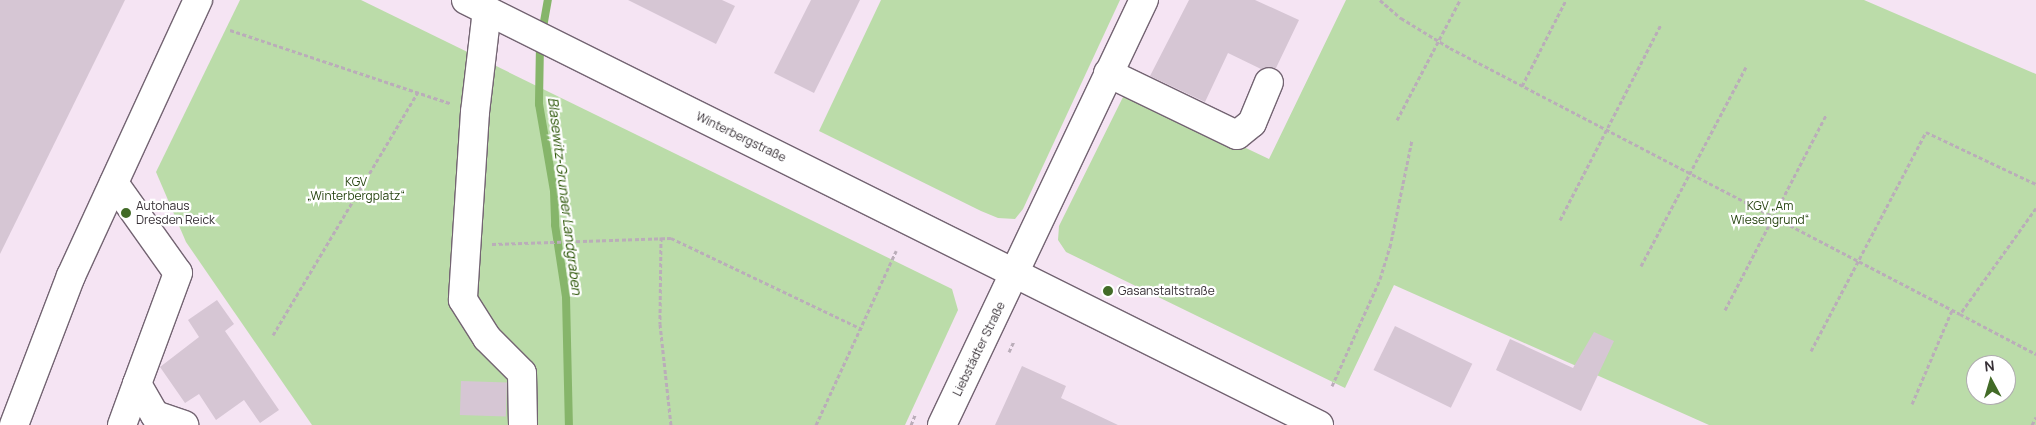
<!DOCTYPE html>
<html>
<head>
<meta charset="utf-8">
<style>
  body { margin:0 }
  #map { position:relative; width:2036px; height:425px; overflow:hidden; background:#f5e4f3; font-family:Manrope,sans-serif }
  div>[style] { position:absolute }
  .green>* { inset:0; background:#bbdca9 }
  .stream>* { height:8px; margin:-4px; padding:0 4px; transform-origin:4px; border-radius:4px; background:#86b56a }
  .building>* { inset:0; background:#d6c6d4; transform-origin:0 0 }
  .path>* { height:3px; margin-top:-1.5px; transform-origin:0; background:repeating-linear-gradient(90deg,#baadb9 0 4px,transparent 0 6.5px) }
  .roads { filter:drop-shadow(1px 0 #736472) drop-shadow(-1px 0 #736472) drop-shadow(0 1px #736472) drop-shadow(0 -1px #736472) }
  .minor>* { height:28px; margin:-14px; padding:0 14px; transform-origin:14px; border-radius:14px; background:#fff }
  .major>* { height:28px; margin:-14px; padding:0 14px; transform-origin:14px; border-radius:14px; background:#fff }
  .dots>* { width:14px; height:14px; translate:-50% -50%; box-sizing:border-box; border:2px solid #fff; border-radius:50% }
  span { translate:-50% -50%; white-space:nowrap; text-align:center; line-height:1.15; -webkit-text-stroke:4.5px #fff; paint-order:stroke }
  .street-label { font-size:12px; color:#373036 }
  .park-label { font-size:12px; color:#264410 }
  .poi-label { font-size:12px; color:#373036 }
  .left { translate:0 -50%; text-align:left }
  .water-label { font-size:14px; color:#275200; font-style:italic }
  .north { position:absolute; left:1966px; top:355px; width:50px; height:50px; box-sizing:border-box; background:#fff; border:1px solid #afacaf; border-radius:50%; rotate:354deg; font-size:14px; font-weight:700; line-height:20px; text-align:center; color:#373036 }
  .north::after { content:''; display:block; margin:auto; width:18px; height:22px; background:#426b27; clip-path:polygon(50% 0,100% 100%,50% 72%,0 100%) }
</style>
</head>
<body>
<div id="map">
  <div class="green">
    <i style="clip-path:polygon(240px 0,361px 0,952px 289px,958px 310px,905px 425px,312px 425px,186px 242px,156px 172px)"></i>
    <i style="clip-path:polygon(881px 0,1120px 0,1023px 209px,1015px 219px,998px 218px,981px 211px,819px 131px)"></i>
    <i style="clip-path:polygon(evenodd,1346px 0,1864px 0,2036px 74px,2036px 425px,1709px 425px,1394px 285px,1345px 388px,1066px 252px,1058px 240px,1059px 226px,1126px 91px,1269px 159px,1346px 0,1976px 365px,2006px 365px,2006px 395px,1976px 395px,1976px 365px)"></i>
  </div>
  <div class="stream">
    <i style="left:542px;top:33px;width:34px;rotate:-80deg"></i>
    <i style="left:540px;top:44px;width:60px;rotate:91deg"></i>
    <i style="left:539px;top:104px;width:88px;rotate:80.2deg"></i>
    <i style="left:554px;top:191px;width:34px;rotate:88deg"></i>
    <i style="left:555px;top:225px;width:73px;rotate:81.3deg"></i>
    <i style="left:566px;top:297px;width:128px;rotate:88.7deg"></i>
  </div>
  <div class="building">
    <i style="clip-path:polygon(0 0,125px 0,0 254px)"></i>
    <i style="clip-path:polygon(628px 0,722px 0,735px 6px,716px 44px)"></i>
    <i style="clip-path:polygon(811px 0,860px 0,814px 93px,774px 73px)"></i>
    <i style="clip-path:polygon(1189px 0,1255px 0,1299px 20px,1276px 68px,1261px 69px,1228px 53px,1205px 102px,1150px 76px)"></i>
    <i style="clip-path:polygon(217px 300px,234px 324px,225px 331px,279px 410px,260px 423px,244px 400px,216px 420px,199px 394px,185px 403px,160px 367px,199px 337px,188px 320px)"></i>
    <i style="left:1395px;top:326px;width:86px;height:49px;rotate:26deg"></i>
    <i style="clip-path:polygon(1594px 332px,1614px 341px,1581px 411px,1496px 370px,1510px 339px,1573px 368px)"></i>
    <i style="clip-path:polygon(1022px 366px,1066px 386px,1061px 398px,1118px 425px,995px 425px)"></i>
    <i style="left:461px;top:381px;width:46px;height:34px;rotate:2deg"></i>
  </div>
  <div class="path">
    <i style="left:1380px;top:0;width:28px;rotate:41deg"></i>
    <i style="left:1401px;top:18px;width:57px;rotate:31.5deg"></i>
    <i style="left:1450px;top:48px;width:575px;rotate:27.55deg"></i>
    <i style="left:230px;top:30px;width:232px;rotate:18.4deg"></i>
    <i style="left:1522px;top:86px;width:97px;rotate:-62.9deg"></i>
    <i style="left:1397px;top:120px;width:136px;rotate:-62.3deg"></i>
    <i style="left:2036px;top:208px;width:130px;rotate:125.6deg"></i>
    <i style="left:1960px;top:314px;width:86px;rotate:27.8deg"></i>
    <i style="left:1560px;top:220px;width:220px;rotate:-62.7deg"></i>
    <i style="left:661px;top:237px;width:87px;rotate:90.7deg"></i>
    <i style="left:660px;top:324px;width:102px;rotate:83.8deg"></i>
    <i style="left:492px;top:244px;width:179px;rotate:-1.9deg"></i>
    <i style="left:671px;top:238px;width:212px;rotate:25.5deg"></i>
    <i style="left:1641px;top:266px;width:225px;rotate:-62.2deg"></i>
    <i style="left:1725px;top:310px;width:220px;rotate:-62.6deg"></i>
    <i style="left:273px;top:335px;width:283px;rotate:-59.2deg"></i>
    <i style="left:1811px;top:351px;width:247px;rotate:-62.3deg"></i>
    <i style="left:1926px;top:132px;width:122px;rotate:25.3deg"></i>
    <i style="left:1009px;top:352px;width:12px;rotate:-66deg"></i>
    <i style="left:1332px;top:386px;width:117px;rotate:-65.8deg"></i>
    <i style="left:1380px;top:279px;width:34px;rotate:-73deg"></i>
    <i style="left:1390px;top:247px;width:109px;rotate:-78.4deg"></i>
    <i style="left:1912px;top:404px;width:102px;rotate:-66.9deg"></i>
    <i style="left:816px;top:425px;width:192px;rotate:-65.3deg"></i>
    <i style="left:911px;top:425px;width:11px;rotate:-68deg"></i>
    <i style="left:2032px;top:425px;width:9px;rotate:-63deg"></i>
  </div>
  <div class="roads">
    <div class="minor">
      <i style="left:487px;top:10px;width:103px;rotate:96.7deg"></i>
      <i style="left:475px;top:112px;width:188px;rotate:93.7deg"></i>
      <i style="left:463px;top:300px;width:45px;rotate:57.7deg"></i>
      <i style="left:487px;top:338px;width:49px;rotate:45deg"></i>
      <i style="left:522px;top:373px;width:52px;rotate:88.9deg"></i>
      <i style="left:1108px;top:73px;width:143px;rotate:25.7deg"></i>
      <i style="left:1237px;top:135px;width:19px;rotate:-39deg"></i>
      <i style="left:1252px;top:123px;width:44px;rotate:-67.5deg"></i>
      <i style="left:114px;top:183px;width:110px;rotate:54.6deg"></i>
      <i style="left:178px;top:273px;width:118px;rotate:110.3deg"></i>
      <i style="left:137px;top:384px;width:36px;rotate:60deg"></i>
      <i style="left:155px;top:415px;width:31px;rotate:19deg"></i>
      <i style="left:14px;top:425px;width:160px;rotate:-69.1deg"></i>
      <i style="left:71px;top:276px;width:304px;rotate:-65.3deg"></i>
      <i style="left:122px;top:425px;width:44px;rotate:-69.9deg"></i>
      <i style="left:942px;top:425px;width:471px;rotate:-64.6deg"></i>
    </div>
    <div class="major">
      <i style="left:466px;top:0;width:953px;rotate:26.48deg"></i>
    </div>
  </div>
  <div class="dots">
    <i style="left:126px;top:213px;background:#426b27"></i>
    <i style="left:1108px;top:291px;background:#426b27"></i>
  </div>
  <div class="street-label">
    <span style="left:741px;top:137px;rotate:26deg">Winterbergstraße</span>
    <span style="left:979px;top:349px;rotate:-64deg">Liebstädter Straße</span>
  </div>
  <div class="park-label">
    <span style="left:356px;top:189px">KGV<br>„Winterbergplatz“</span>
    <span style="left:1770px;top:213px">KGV „Am<br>Wiesengrund“</span>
  </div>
  <div class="poi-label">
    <span class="left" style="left:136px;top:213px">Autohaus<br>Dresden Reick</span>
    <span class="left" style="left:1118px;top:291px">Gasanstaltstraße</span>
  </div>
  <div class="water-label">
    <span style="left:565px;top:196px;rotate:83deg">Blasewitz‐Grunaer Landgraben</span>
  </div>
  <div class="north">N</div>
</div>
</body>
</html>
